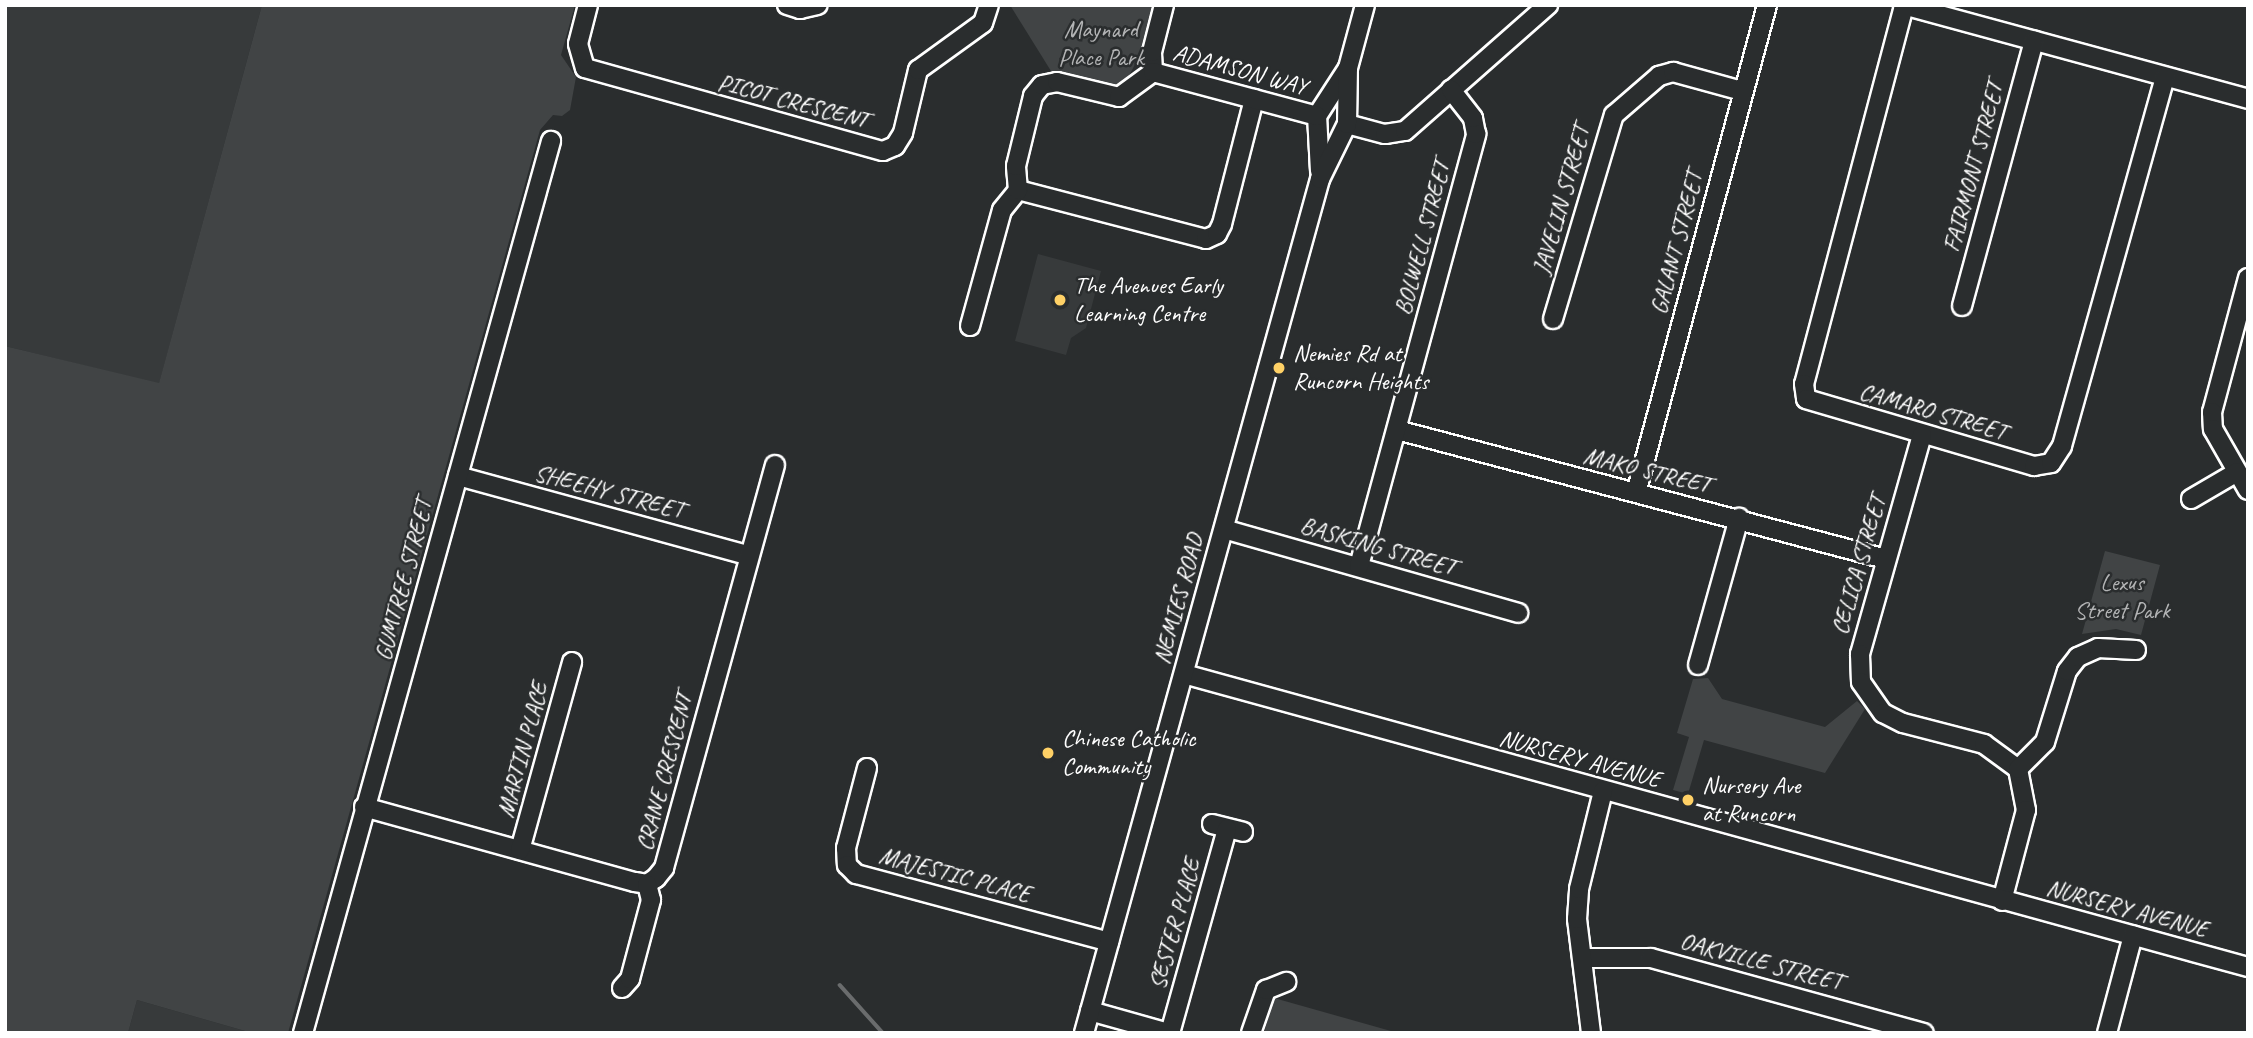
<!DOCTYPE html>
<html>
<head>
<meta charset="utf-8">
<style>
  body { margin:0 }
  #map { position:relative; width:2253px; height:1038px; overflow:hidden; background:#2a2d2e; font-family:Caveat,sans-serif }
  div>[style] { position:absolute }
  .built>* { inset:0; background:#373a3b }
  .green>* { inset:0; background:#414445 }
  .stream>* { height:3.5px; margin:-1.75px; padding:0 1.75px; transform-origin:1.75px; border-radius:1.75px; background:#6a6c6d }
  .roads { filter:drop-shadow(2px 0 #fff) drop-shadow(-2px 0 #fff) drop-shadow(0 2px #fff) drop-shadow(0 -2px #fff) }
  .minor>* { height:18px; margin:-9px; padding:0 9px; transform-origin:9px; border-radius:9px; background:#2a2d2e }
  .dots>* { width:19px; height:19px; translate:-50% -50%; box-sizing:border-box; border:4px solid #2a2d2e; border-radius:50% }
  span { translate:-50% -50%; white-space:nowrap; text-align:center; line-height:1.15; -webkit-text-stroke:5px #2a2d2e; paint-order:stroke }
  .park-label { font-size:24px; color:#b3b4b5 }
  .street-label { font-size:24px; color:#fff }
  .poi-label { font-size:24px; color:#fff }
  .left { translate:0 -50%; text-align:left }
  .frame { position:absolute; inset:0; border:7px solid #fff; pointer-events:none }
</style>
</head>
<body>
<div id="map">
  <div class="built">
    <i style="clip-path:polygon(5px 5px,262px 5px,159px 384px,5px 346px)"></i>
    <i style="clip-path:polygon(1038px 254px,1101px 271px,1086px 328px,1071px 338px,1066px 355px,1015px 341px)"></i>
    <i style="clip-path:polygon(137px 1000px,252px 1033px,128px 1033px)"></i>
  </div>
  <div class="green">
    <i style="clip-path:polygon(262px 5px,575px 5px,561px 55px,576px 77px,570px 110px,562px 116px,553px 115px,540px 130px,288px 1033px,252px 1033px,137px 1000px,128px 1033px,5px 1033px,5px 346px,159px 383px)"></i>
    <i style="clip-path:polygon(1010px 5px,1154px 5px,1141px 53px,1122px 89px,1051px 71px)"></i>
    <i style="clip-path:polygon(2105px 551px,2160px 565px,2141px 635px,2116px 629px,2082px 634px)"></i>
    <i style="clip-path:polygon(1708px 678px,1722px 699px,1825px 727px,1857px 701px,1865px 709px,1825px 773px,1704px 740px,1688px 794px,1673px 790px,1689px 737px,1677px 733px,1693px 679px)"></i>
    <i style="clip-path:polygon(1274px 998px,1398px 1033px,1264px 1033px)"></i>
  </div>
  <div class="stream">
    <i style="left:840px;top:985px;width:64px;rotate:48.1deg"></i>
  </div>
  <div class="roads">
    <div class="minor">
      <i style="left:588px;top:5px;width:40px;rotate:104.4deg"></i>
      <i style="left:578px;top:44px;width:25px;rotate:74deg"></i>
      <i style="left:585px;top:68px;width:309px;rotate:15.6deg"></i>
      <i style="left:883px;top:151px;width:13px;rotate:-23deg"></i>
      <i style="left:895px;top:146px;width:15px;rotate:-58deg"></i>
      <i style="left:903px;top:133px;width:65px;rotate:-76.6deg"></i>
      <i style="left:918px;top:70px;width:80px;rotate:-35.9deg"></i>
      <i style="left:983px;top:23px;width:19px;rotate:-72deg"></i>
      <i style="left:787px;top:5px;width:14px;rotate:17deg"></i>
      <i style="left:800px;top:9px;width:18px;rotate:-13deg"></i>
      <i style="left:1903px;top:5px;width:358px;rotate:15.2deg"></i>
      <i style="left:1904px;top:6px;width:391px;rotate:104.8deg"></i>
      <i style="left:1804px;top:384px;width:15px;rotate:82deg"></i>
      <i style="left:1806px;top:399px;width:238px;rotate:16.4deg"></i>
      <i style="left:2034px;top:466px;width:17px;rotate:-10deg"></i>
      <i style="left:2051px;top:463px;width:20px;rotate:-57deg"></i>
      <i style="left:2062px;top:446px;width:383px;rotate:-74.4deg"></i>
      <i style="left:1153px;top:72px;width:20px;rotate:-93deg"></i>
      <i style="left:1152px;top:52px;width:49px;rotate:-75.7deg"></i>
      <i style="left:1347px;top:124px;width:39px;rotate:15deg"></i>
      <i style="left:1385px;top:134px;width:20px;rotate:-9deg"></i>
      <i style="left:1405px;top:131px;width:191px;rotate:-41.4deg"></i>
      <i style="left:1320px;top:171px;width:55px;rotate:-93.1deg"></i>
      <i style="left:1317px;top:116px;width:57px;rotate:-57.1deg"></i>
      <i style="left:1348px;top:68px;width:65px;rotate:-74.9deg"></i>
      <i style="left:1018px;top:190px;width:194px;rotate:14.6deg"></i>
      <i style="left:1206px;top:239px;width:12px;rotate:-24deg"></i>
      <i style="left:1217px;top:234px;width:11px;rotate:-63deg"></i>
      <i style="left:1222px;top:224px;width:129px;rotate:-75.6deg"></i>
      <i style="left:2248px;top:278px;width:139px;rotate:105deg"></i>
      <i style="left:2212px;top:412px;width:17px;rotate:87deg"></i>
      <i style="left:2213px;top:429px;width:70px;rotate:60.2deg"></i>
      <i style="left:1962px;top:306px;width:275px;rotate:-74.8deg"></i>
      <i style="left:1553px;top:319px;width:213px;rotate:-73.4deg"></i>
      <i style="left:1614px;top:115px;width:60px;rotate:-40.9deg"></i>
      <i style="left:1659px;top:76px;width:15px;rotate:-16deg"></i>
      <i style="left:1673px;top:72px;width:72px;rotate:15.4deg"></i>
      <i style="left:970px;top:326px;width:120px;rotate:-74.6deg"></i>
      <i style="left:1002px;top:210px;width:26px;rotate:-51deg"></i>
      <i style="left:1018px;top:190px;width:24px;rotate:-95deg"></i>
      <i style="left:1016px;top:166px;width:72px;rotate:-76.3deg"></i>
      <i style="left:1033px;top:96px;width:14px;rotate:-51deg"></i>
      <i style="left:1042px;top:85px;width:15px;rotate:-11deg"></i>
      <i style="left:1057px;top:82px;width:64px;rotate:13.6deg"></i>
      <i style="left:1119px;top:97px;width:42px;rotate:-36.3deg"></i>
      <i style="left:1153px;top:72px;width:170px;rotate:15deg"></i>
      <i style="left:1397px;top:430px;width:506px;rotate:14.78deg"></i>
      <i style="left:1922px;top:435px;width:228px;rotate:105.8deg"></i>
      <i style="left:1860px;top:654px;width:28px;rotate:88deg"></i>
      <i style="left:1861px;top:682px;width:38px;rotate:55deg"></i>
      <i style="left:1883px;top:713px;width:22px;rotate:27deg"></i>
      <i style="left:1903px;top:723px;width:84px;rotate:14.5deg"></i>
      <i style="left:1984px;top:744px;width:42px;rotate:36.3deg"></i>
      <i style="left:2018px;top:769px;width:42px;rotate:79deg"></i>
      <i style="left:2026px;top:810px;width:94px;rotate:104.8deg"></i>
      <i style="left:458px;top:476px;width:300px;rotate:15.3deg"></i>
      <i style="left:1636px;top:493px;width:505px;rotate:-74.97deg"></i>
      <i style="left:2191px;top:499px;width:53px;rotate:-30.4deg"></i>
      <i style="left:1224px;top:529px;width:306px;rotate:15.9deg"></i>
      <i style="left:1359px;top:566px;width:448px;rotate:-74.8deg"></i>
      <i style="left:1476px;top:134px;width:16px;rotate:-101deg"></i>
      <i style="left:1473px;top:118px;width:36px;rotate:-128deg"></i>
      <i style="left:1698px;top:665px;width:153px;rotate:-74.4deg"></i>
      <i style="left:1184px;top:674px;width:1104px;rotate:15.4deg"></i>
      <i style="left:867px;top:768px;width:83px;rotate:104.7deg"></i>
      <i style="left:846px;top:848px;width:17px;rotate:87deg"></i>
      <i style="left:847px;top:865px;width:13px;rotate:45deg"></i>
      <i style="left:856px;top:874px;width:262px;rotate:15deg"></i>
      <i style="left:2018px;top:769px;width:38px;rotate:-45deg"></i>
      <i style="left:2045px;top:742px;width:74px;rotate:-72.8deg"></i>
      <i style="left:2067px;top:671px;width:18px;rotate:-52deg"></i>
      <i style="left:2078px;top:657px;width:22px;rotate:-24deg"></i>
      <i style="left:2098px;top:648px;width:38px;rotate:3deg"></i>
      <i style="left:364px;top:807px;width:281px;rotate:15.5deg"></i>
      <i style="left:635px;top:882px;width:12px;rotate:9deg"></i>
      <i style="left:647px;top:884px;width:11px;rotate:-34deg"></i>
      <i style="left:656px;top:878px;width:13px;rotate:-51deg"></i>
      <i style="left:664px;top:868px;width:418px;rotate:-74.6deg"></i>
      <i style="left:1212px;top:824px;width:32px;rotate:14deg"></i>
      <i style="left:520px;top:850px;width:195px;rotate:-74.5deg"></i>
      <i style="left:1582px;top:958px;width:69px"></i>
      <i style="left:1651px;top:958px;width:283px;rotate:15.4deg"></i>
      <i style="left:622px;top:988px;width:12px;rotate:-48deg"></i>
      <i style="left:630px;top:979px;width:82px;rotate:-75.1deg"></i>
      <i style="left:651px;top:900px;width:16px;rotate:-104deg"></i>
      <i style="left:1090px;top:1011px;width:82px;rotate:15.6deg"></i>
      <i style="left:303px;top:1033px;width:926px;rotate:-74.46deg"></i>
      <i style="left:1084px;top:1033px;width:886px;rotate:-74.55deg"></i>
      <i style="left:1320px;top:179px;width:61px;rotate:-63.9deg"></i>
      <i style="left:1347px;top:124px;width:56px;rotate:-89deg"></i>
      <i style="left:1170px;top:1033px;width:212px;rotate:-74.4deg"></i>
      <i style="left:1251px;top:1033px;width:46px;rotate:-70.8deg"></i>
      <i style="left:1266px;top:990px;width:22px;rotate:-22deg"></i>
      <i style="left:1591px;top:1033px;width:115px;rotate:-97deg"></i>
      <i style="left:1577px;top:919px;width:30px;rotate:-86deg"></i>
      <i style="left:1579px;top:889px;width:101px;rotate:-76.2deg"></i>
      <i style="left:2107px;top:1033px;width:101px;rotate:-75.1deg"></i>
    </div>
  </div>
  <div class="dots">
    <i style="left:1060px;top:300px;background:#ffd166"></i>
    <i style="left:1279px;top:368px;background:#ffd166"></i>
    <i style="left:1048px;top:753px;background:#ffd166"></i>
    <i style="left:1688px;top:800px;background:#ffd166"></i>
  </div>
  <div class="park-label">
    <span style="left:1101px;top:44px">Maynard<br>Place Park</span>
    <span style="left:2122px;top:597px">Lexus<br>Street Park</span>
  </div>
  <div class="street-label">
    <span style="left:1240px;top:70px;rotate:15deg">ADAMSON WAY</span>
    <span style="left:793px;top:102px;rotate:15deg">PICOT CRESCENT</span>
    <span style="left:1974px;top:167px;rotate:-75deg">FAIRMONT STREET</span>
    <span style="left:1562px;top:200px;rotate:-74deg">JAVELIN STREET</span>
    <span style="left:1423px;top:238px;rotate:-75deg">BOLWELL STREET</span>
    <span style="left:1677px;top:243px;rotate:-75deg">GALANT STREET</span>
    <span style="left:1933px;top:412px;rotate:16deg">CAMARO STREET</span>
    <span style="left:1647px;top:471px;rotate:14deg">MAKO STREET</span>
    <span style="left:609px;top:492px;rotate:15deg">SHEEHY STREET</span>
    <span style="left:1378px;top:547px;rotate:16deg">BASKING STREET</span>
    <span style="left:1859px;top:565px;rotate:-74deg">CELICA STREET</span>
    <span style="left:404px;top:580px;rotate:-75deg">GUMTREE STREET</span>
    <span style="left:1179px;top:599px;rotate:-75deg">NEMIES ROAD</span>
    <span style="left:523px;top:750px;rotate:-75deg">MARTIN PLACE</span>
    <span style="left:1580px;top:759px;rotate:15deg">NURSERY AVENUE</span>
    <span style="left:665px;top:772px;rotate:-75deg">CRANE CRESCENT</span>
    <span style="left:955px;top:875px;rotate:15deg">MAJESTIC PLACE</span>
    <span style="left:2127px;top:909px;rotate:15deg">NURSERY AVENUE</span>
    <span style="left:1175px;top:924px;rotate:-74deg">SESTER PLACE</span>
    <span style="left:1761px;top:962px;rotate:15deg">OAKVILLE STREET</span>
  </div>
  <div class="poi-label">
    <span class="left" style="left:1074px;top:300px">The Avenues Early<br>Learning Centre</span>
    <span class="left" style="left:1293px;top:368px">Nemies Rd at<br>Runcorn Heights</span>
    <span class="left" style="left:1062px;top:753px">Chinese Catholic<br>Community</span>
    <span class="left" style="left:1702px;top:800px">Nursery Ave<br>at Runcorn</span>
  </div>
  <div class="frame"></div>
</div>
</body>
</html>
